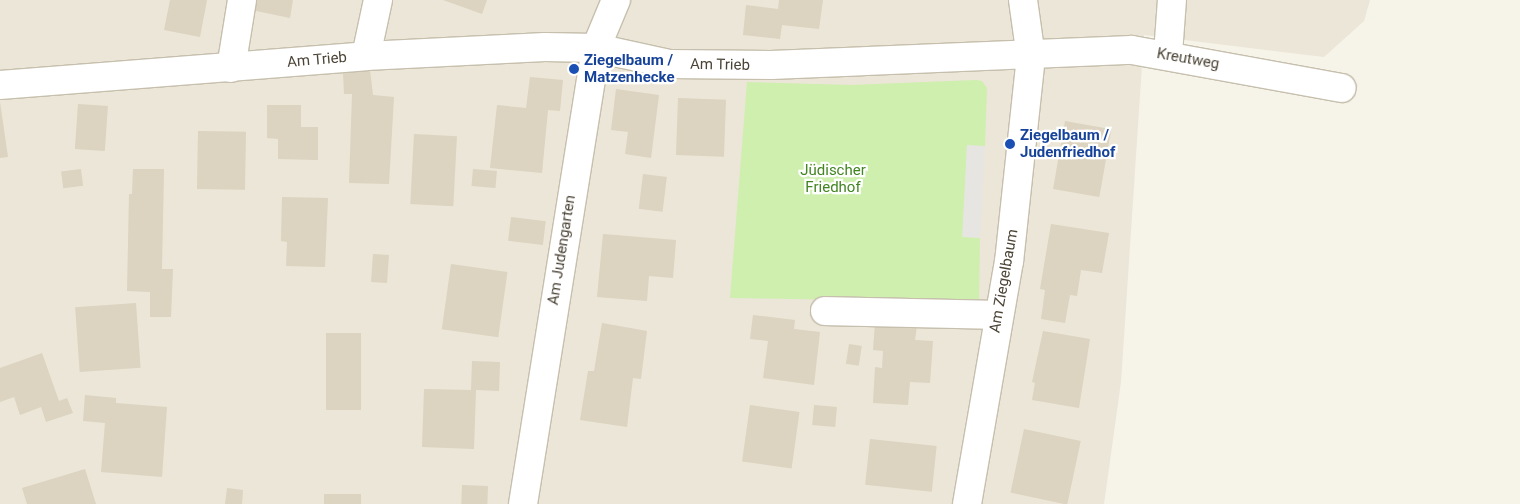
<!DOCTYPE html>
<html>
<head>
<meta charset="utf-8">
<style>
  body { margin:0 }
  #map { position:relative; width:1520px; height:504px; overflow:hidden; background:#f6f3e9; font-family:Roboto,sans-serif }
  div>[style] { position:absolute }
  .residential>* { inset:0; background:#ebe6d7 }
  .green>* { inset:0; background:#ceefae }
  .parking>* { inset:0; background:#e7e5e1; transform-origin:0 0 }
  .building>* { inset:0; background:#dcd3c0; transform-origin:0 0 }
  .roads { filter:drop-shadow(1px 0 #c6bfad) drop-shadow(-1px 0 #c6bfad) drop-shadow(0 1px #c6bfad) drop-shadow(0 -1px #c6bfad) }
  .minor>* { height:28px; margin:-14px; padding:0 14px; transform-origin:14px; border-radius:14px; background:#fff }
  .dots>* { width:14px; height:14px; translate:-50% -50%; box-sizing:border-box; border:2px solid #fff; border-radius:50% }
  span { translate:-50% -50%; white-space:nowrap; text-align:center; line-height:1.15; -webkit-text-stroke:4.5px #fff; paint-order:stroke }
  .street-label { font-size:15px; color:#4b4436 }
  .transit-label { font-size:15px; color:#164399; font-weight:700 }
  .left { translate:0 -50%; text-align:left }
  .park-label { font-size:15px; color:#428521 }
</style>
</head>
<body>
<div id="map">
  <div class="residential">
    <i style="clip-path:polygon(0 0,1370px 0,1364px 21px,1324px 57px,1144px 35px,1121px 382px,1104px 504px,0 504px)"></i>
  </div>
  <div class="green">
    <i style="clip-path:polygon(976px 80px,982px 81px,987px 88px,985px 146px,967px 146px,963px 237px,980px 238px,979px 302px,730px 298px,747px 82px,851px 85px)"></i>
  </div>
  <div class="parking">
    <i style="left:967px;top:145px;width:18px;height:92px;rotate:3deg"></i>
  </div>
  <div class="building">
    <i style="clip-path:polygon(170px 0,207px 0,200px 37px,164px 30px)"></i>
    <i style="clip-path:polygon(254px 0,293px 0,290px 18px,252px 10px)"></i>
    <i style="clip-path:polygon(443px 0,487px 0,482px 14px)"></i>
    <i style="clip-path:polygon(779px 0,823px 0,819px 29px,782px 25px,780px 39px,743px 35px,746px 5px,778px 9px)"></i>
    <i style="clip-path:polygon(370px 70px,373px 95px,394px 97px,389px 184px,349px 183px,352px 94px,344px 94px,343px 72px)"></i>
    <i style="clip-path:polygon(530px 77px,563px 80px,560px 111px,548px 110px,542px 173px,490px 168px,497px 105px,526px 108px)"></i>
    <i style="clip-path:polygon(616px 89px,659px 95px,651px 158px,625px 154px,628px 132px,611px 130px)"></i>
    <i style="left:678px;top:98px;width:48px;height:57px;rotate:2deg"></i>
    <i style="clip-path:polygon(0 102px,8px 157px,0 158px)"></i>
    <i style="left:78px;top:104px;width:30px;height:45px;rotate:4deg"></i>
    <i style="clip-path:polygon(267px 105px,301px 105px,301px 127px,318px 127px,318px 160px,278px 159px,278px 139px,267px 138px)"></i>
    <i style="left:1065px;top:121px;width:47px;height:69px;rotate:10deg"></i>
    <i style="left:198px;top:131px;width:48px;height:58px;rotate:1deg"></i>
    <i style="left:414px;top:134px;width:43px;height:70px;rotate:3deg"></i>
    <i style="left:81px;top:169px;width:17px;height:20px;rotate:83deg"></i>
    <i style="clip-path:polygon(133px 169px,164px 169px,162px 269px,173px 269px,171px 317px,150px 317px,150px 292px,127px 291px,129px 194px,132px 194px)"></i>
    <i style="left:473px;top:169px;width:24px;height:17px;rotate:5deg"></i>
    <i style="left:643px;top:174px;width:24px;height:35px;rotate:7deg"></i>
    <i style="clip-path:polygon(282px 197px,328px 198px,325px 267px,286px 266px,287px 242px,281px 241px)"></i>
    <i style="left:511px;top:217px;width:35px;height:24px;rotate:7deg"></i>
    <i style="clip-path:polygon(1051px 224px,1109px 233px,1102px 273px,1081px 270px,1077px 296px,1070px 295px,1065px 323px,1041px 319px,1045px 290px,1040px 289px)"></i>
    <i style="clip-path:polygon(603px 234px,676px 240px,673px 278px,649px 276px,647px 301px,597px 297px)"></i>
    <i style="left:373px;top:254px;width:16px;height:28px;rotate:4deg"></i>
    <i style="left:451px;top:264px;width:57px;height:66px;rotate:8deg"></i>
    <i style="left:136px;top:303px;width:65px;height:61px;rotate:86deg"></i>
    <i style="clip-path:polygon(753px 315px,795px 320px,794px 329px,820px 332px,814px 385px,763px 378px,768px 341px,750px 339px)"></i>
    <i style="clip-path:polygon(602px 323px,647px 331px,641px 379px,633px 378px,627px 427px,580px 420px,588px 371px,594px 371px)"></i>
    <i style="clip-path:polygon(875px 323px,917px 326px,915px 340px,933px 341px,930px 383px,910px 382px,908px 405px,873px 403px,875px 367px,882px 368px,883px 351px,873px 350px)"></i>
    <i style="clip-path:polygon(1043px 331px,1090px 339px,1079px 408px,1032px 400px,1035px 383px,1032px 382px)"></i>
    <i style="left:326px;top:333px;width:35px;height:77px"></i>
    <i style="left:849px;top:344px;width:13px;height:20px;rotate:9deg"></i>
    <i style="clip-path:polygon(42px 353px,59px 401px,67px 398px,73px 413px,46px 422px,41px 407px,20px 415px,14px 397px,0 402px,0 368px)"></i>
    <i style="clip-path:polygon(472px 361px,500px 362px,499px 391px,476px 390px,474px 449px,422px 447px,424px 389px,471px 390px)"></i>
    <i style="clip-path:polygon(85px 395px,116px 398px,116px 403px,167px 407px,162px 477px,101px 472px,105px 423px,83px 421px)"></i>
    <i style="left:750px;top:405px;width:50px;height:57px;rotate:8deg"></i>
    <i style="left:814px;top:405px;width:23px;height:20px;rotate:5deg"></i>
    <i style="left:1024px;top:429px;width:58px;height:65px;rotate:12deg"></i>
    <i style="left:870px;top:439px;width:67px;height:46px;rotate:6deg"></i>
    <i style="clip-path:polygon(85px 469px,96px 504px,27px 504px,22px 488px)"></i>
    <i style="left:462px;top:485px;width:26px;height:19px;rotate:2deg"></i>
    <i style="clip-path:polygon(227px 488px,243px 490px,242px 504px,225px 504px)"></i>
    <i style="left:361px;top:494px;width:10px;height:37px;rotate:90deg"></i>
  </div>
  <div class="roads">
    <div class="minor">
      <i style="left:1168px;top:54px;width:54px;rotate:-85.8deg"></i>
      <i style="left:366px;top:56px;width:57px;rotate:-77.9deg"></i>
      <i style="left:231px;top:68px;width:69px;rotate:-80.8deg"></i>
      <i style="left:0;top:85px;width:367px;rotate:-4.5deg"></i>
      <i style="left:366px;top:56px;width:179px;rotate:-2.9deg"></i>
      <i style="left:545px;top:47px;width:51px;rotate:1.1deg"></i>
      <i style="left:596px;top:48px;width:76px;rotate:12.2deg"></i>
      <i style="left:670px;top:64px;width:101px;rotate:0.6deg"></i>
      <i style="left:771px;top:65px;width:361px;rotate:-2.4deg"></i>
      <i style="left:1132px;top:50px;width:213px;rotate:10.3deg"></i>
      <i style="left:825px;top:311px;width:173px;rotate:1.3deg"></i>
      <i style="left:523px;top:504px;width:462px;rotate:-80.9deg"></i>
      <i style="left:596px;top:48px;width:52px;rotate:-67.4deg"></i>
      <i style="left:967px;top:504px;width:246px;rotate:-80.2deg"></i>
      <i style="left:1009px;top:262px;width:206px;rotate:-83.9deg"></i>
      <i style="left:1031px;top:57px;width:58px;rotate:-98deg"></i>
    </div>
  </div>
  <div class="dots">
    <i style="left:574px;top:69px;background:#1a4fb4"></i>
    <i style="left:1010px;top:144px;background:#1a4fb4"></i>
  </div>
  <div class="street-label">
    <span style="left:1188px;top:59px;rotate:10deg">Kreutweg</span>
    <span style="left:317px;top:60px;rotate:-5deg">Am Trieb</span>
    <span style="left:720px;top:65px;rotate:1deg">Am Trieb</span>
    <span style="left:562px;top:250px;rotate:-81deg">Am Judengarten</span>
    <span style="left:1004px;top:281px;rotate:-80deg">Am Ziegelbaum</span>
  </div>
  <div class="transit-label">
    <span class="left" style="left:584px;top:69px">Ziegelbaum /<br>Matzenhecke</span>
    <span class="left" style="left:1020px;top:144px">Ziegelbaum /<br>Judenfriedhof</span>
  </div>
  <div class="park-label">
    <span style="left:833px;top:179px">Jüdischer<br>Friedhof</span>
  </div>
</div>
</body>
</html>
